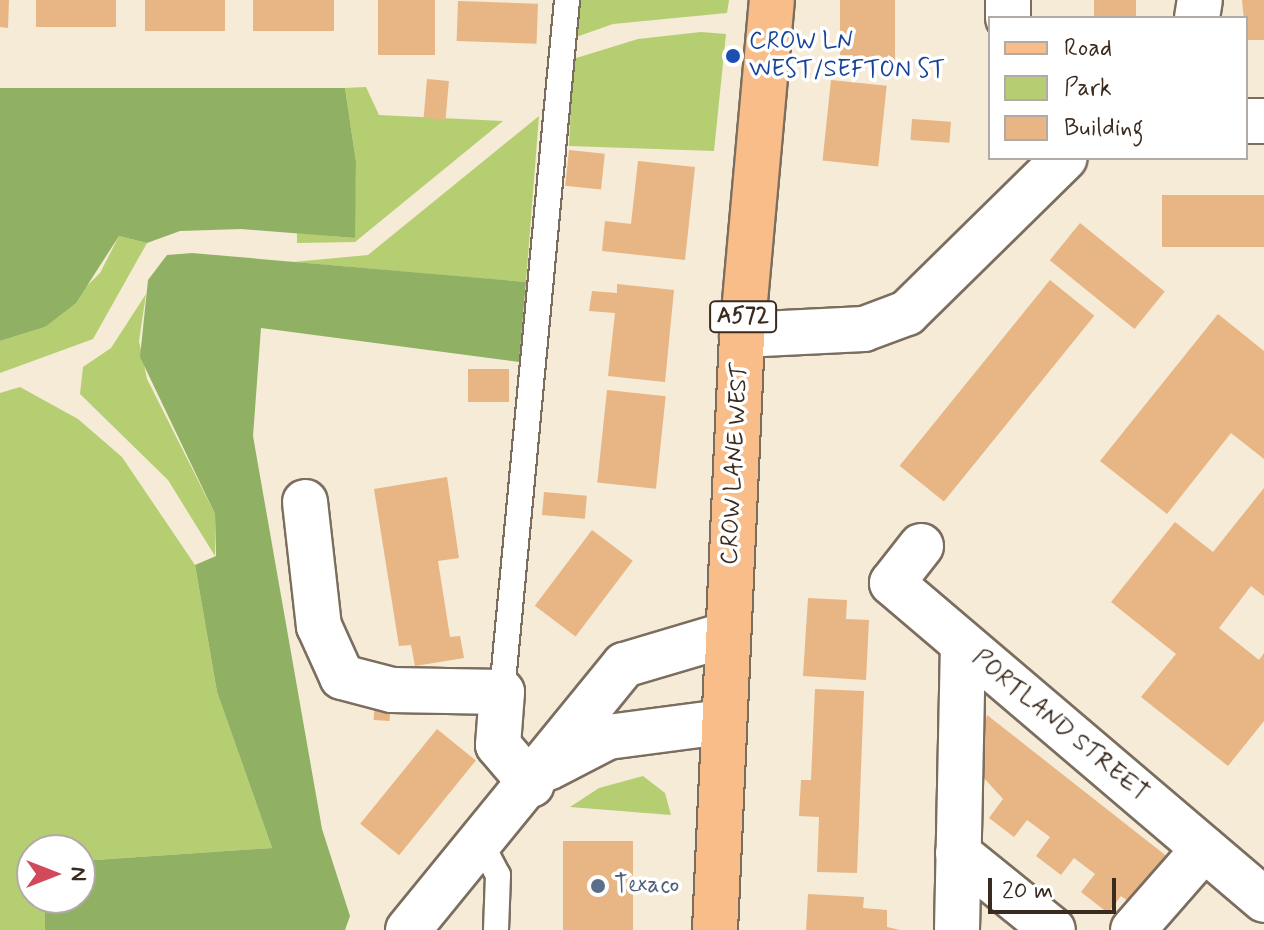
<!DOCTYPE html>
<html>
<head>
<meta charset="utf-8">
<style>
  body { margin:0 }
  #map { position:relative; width:1264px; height:930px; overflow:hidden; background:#f5ebd7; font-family:Mynerve,sans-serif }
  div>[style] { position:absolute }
  .green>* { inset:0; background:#b6ce72 }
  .forest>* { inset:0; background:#90b164 }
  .building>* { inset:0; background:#e8b584; transform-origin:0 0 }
  .roads { filter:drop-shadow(2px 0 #7c6e5f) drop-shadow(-2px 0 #7c6e5f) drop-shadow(0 2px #7c6e5f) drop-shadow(0 -2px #7c6e5f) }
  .service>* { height:24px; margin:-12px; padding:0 12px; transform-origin:12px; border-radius:12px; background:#fff }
  .minor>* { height:44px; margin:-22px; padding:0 22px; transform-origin:22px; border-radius:22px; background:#fff }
  .tertiary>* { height:44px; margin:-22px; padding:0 22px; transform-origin:22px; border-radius:22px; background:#fff }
  .primary>* { height:44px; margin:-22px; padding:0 22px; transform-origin:22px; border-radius:22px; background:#f8bd88 }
  .dots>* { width:22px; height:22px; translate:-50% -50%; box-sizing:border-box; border:4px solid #fff; border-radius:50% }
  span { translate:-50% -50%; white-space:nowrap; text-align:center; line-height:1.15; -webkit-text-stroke:7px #fff; paint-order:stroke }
  .shield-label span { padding:2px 6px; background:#fff; border:2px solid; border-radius:6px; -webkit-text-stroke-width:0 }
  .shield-label { font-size:22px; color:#3b2a1e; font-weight:700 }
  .transit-label { font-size:24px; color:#164399 }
  .left { translate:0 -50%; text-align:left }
  .street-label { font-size:24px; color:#3b2a1e }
  .service-label { font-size:24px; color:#4e5e75 }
  .legend { position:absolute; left:988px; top:16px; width:260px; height:144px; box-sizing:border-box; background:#fff; border:2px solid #b1aaa5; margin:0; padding:10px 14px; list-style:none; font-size:24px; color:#3b2a1e }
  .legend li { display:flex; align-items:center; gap:16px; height:40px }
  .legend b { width:40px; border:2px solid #b1aaa5 }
  .north { position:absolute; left:16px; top:834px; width:80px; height:80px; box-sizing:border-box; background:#fff; border:2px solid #b1aaa5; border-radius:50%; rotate:90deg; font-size:22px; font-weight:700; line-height:32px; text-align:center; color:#3b2a1e }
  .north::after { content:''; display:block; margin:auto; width:28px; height:36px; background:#d1495b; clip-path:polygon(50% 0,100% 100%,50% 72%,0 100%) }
  .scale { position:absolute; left:988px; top:878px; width:128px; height:36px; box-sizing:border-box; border:4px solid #3b2a1e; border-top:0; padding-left:10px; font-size:24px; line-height:28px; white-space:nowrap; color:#3b2a1e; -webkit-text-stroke:6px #fff; paint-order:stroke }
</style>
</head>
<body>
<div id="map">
  <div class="green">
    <i style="clip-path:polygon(579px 0,729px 0,727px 13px,613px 24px,576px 37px)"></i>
    <i style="clip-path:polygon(701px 32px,726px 34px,714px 151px,569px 146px,573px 59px,638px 39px)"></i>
    <i style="clip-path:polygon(366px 87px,379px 115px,503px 121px,355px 242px,297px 243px,297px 233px,354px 238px,356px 162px,345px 88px)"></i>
    <i style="clip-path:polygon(539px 116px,526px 282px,293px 262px,368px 255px)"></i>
    <i style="clip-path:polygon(119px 236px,147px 243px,93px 339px,0 373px,0 341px,45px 327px,100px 273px)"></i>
    <i style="clip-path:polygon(146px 294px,139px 341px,147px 379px,215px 514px,215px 556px,168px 480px,80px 394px,83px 367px,111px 348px)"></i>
    <i style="clip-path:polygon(20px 387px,78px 419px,122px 457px,195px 565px,217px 692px,272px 848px,80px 861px,80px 850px,32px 850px,32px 898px,45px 898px,45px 930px,0 930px,0 393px)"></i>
    <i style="clip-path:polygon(643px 776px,665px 793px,671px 815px,570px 807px,599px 788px)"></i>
  </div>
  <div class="forest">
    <i style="clip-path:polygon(0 88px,345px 88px,356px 162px,355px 238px,241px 229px,180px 231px,147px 243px,119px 236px,76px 303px,45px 327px,0 341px)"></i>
    <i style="clip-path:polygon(192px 253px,526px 282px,519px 362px,261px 328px,253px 436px,322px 829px,350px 916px,345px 930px,45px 930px,45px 898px,80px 898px,80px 861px,272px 848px,217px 692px,195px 565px,216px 556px,215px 514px,140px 357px,148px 280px,167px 255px)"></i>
  </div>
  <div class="building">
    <i style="clip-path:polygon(0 0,9px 0,8px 28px,0 27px)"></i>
    <i style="left:36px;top:0;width:80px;height:27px"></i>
    <i style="left:145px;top:0;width:80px;height:31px"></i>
    <i style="left:253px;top:0;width:81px;height:31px"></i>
    <i style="left:378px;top:0;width:57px;height:55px"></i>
    <i style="left:840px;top:0;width:55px;height:63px"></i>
    <i style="left:1094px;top:0;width:42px;height:18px"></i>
    <i style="clip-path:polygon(1242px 0,1264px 0,1264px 40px,1246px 40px)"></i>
    <i style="left:458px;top:1px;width:80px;height:40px;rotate:2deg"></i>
    <i style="left:427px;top:79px;width:22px;height:39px;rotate:5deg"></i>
    <i style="left:831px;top:80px;width:56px;height:81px;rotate:6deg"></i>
    <i style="left:912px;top:119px;width:39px;height:21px;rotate:4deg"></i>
    <i style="left:569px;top:150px;width:36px;height:36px;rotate:6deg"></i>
    <i style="clip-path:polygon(638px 161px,695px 167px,685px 260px,602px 251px,605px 221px,631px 224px)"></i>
    <i style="left:1264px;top:195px;width:52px;height:102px;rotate:90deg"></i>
    <i style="left:1080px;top:223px;width:109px;height:48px;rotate:39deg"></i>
    <i style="left:1050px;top:280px;width:57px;height:239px;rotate:39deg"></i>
    <i style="clip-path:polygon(617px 284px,674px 290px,665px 382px,608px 376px,615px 313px,589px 311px,592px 291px,617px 293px)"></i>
    <i style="clip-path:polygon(1218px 314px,1264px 351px,1264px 459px,1231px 433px,1167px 514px,1100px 461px)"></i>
    <i style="left:468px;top:369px;width:41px;height:33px"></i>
    <i style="left:607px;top:390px;width:59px;height:93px;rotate:6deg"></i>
    <i style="clip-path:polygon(447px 477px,459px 558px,438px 561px,450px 637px,460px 636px,464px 658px,415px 666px,411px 645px,399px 646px,374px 489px)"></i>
    <i style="clip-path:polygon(1264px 488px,1264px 596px,1251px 586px,1219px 628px,1259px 660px,1264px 653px,1264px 721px,1228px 766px,1141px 697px,1176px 654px,1111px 602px,1175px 522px,1213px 552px)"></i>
    <i style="left:544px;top:492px;width:43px;height:23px;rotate:5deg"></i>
    <i style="left:592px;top:530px;width:51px;height:95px;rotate:37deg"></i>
    <i style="clip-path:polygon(808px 598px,847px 600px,846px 619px,869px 620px,866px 680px,803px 676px)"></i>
    <i style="clip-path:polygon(815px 689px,864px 691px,857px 873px,817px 872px,819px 817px,799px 816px,801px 780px,811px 780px)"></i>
    <i style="left:375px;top:700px;width:16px;height:20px;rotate:4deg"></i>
    <i style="clip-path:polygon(987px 715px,1169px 858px,1134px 905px,1121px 896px,1108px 913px,1081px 892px,1095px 874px,1074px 858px,1061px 875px,1036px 856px,1050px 837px,1027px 820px,1014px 837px,989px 818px,1003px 799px,974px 767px)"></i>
    <i style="left:437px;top:729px;width:50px;height:122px;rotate:39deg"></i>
    <i style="left:563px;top:841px;width:70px;height:89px"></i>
    <i style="clip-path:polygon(808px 894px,864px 897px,863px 908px,887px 910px,887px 927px,900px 930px,806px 930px)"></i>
  </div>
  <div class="roads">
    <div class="service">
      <i style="left:502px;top:692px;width:695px;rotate:-84.63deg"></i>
      <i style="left:482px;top:845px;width:34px;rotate:62deg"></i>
      <i style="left:498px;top:875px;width:55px;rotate:92.1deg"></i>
    </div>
    <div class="minor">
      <i style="left:1008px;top:0;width:18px;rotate:90deg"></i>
      <i style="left:1197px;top:18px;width:18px;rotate:-81deg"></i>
      <i style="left:1246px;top:121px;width:18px"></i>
      <i style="left:742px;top:335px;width:122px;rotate:-2.8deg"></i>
      <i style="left:864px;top:329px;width:46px;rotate:-20.4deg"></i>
      <i style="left:907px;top:313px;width:221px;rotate:-44.5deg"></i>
      <i style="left:305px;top:502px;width:125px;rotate:83.6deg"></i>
      <i style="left:319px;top:626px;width:56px;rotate:65.7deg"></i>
      <i style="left:342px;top:677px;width:52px;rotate:14.6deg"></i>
      <i style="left:392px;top:690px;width:110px;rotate:1deg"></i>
      <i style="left:502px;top:692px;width:53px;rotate:94.3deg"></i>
      <i style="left:498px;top:745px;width:52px;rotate:49.6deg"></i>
      <i style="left:921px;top:546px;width:47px;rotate:128.1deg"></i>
      <i style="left:892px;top:583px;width:489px;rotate:40.4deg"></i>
      <i style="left:958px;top:853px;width:122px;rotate:39deg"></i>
      <i style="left:957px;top:930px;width:286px;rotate:-88.8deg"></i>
      <i style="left:1133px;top:930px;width:108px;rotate:-48.8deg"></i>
    </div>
    <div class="tertiary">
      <i style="left:548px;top:768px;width:68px;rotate:-27.3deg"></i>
      <i style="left:608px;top:737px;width:115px;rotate:-7.5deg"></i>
      <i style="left:408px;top:930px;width:342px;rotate:-50.8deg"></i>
      <i style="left:624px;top:665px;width:105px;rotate:-16.5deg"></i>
    </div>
    <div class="primary">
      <i style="left:715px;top:930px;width:596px;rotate:-87.4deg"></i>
      <i style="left:742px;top:335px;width:336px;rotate:-84.9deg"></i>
    </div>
  </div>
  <div class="dots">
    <i style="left:733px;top:56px;background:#1a4fb4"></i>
    <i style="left:598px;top:886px;background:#5c6f8a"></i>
  </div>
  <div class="shield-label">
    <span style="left:743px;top:317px">A572</span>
  </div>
  <div class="transit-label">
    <span class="left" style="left:749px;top:56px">CROW LN<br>WEST/SEFTON ST</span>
  </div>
  <div class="street-label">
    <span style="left:735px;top:464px;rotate:-87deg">CROW LANE WEST</span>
    <span style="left:1060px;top:726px;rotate:40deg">PORTLAND STREET</span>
  </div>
  <div class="service-label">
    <span class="left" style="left:614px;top:886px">Texaco</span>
  </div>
  <ul class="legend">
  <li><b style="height:10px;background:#f8bd88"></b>Road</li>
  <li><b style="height:22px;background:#b6ce72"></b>Park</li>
  <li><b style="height:22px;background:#e8b584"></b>Building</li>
  </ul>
  <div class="north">N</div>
  <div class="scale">20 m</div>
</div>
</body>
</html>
